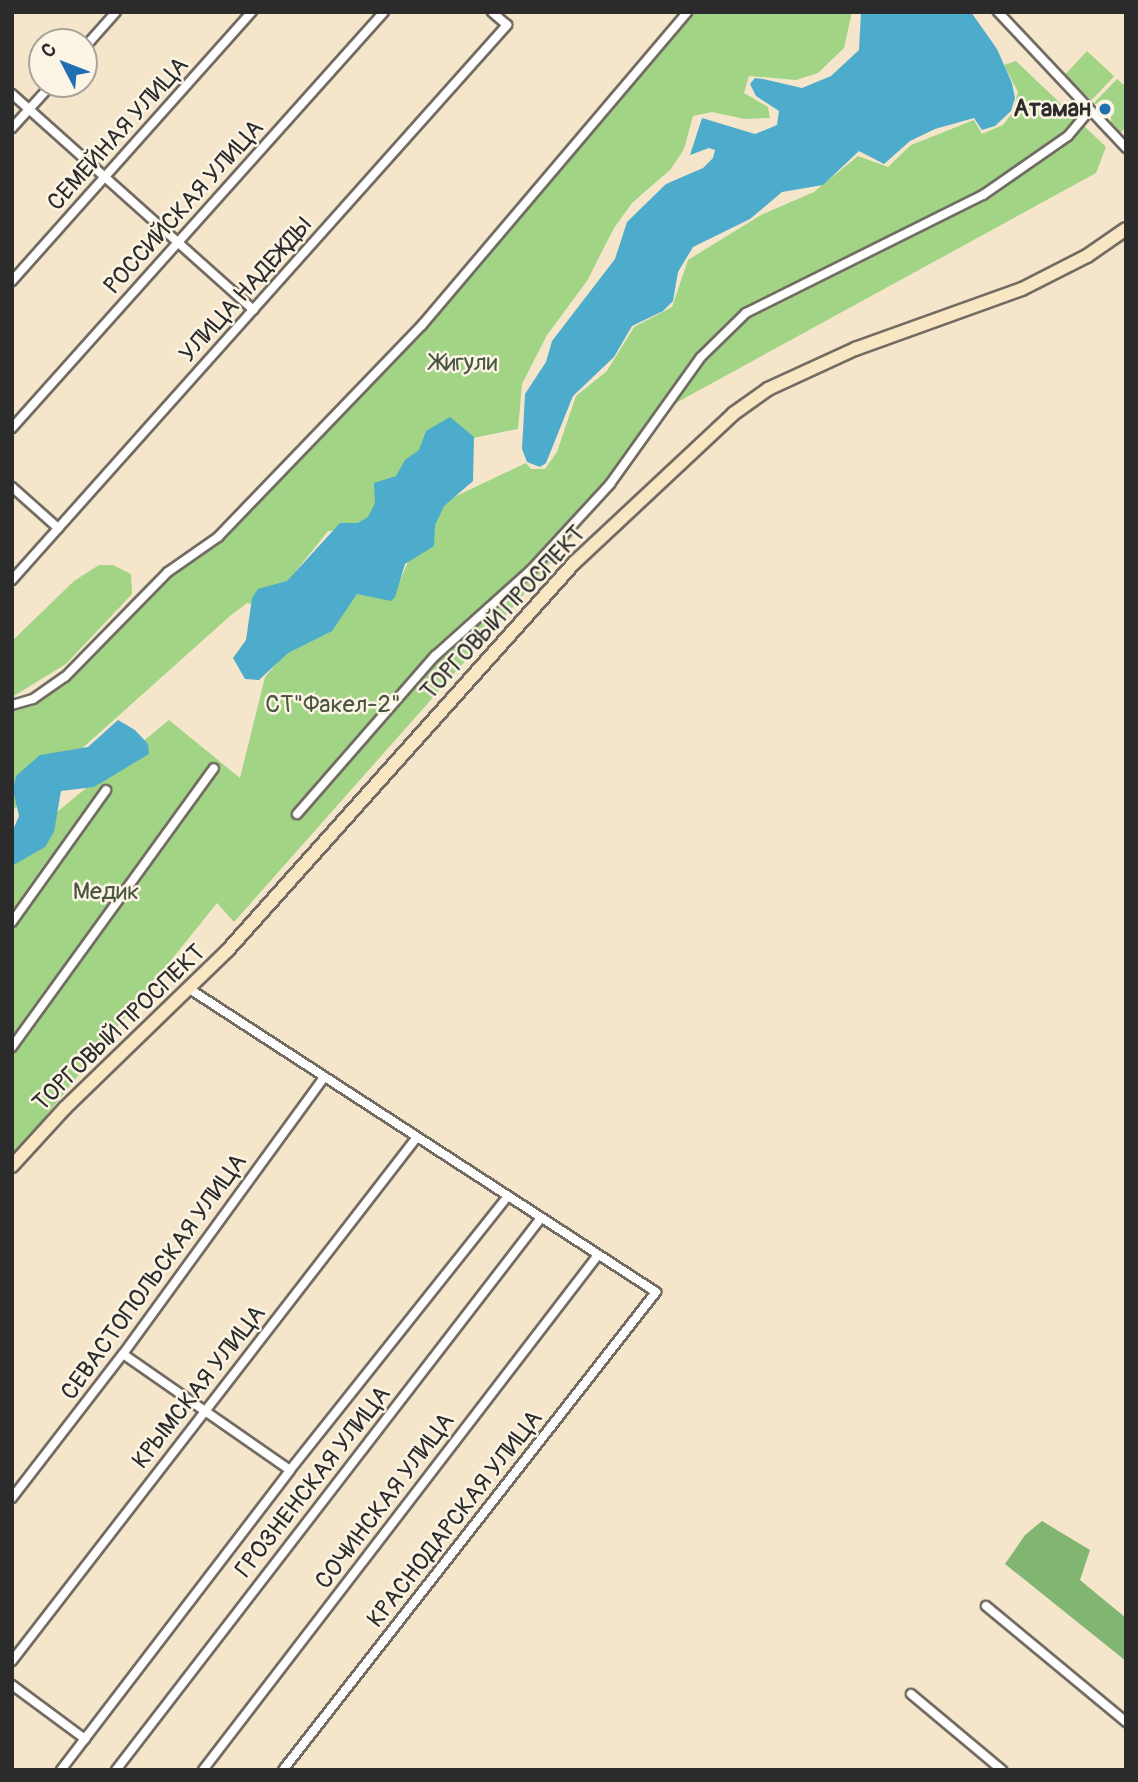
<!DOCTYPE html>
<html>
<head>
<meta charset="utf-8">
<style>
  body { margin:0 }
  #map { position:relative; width:1138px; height:1782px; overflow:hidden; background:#f5e6cb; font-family:Pangolin,sans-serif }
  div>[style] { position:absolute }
  .green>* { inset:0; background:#a1d484; transform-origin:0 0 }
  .forest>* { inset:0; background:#80b672 }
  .water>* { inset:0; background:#4daccc }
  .roads { filter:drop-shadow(2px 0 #726c63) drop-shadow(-2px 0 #726c63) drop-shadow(0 2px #726c63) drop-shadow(0 -2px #726c63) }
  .street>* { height:8px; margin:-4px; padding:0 4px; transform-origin:4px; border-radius:4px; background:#fff }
  .secondary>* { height:12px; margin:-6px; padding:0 6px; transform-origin:6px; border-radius:6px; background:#f9e7c3 }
  .dots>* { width:19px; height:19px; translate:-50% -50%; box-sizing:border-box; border:4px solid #fcf5e5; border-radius:50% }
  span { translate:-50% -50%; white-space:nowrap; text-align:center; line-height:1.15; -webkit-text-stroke:5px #fcf5e5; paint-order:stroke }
  .poi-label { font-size:24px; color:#2b2b2b; font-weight:700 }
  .right { translate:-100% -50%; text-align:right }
  .street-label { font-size:24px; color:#2b2b2b }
  .park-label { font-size:24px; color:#485541 }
  .frame { position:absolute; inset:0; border:14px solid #2b2b2b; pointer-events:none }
  .north { position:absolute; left:28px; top:28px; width:70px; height:70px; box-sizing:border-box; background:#fcf5e5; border:2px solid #a8a49b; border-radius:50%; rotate:312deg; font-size:19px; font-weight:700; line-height:28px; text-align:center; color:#2b2b2b }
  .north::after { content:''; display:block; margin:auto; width:24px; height:32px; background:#1f6fb2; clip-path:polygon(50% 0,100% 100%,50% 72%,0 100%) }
</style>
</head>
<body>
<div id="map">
  <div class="green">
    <i style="clip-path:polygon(685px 12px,852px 12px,844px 48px,818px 73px,796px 80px,749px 76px,744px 93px,768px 107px,770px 118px,745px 119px,712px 112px,693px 116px,684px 149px,671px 169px,632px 203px,614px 228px,587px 281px,547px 335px,522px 384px,518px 429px,423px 448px,362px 527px,328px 531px,267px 607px,247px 603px,230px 616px,12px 811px,12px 701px,29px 696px,64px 671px,169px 567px,219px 532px,421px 320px)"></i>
    <i style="left:1087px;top:51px;width:37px;height:33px;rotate:43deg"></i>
    <i style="clip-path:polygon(1016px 61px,1106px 147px,1096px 173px,674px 404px,623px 476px,514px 606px,234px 922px,217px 903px,12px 1158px,12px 849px,169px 720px,240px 778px,265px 677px,278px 662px,297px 640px,368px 586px,399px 583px,431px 508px,526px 463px,531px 469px,545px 469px,557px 452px,576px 396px,607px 371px,634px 327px,672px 307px,688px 260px,761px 215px,814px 192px,858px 156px,888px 167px,911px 145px,974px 120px,982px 134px,1003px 125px,1013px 112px,1018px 92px,1004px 65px)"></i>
    <i style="clip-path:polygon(1117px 79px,1126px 87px,1126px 127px,1120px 133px,1111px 125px,1111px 111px,1102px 103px,1093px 104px)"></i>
    <i style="clip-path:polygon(99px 565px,113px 565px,131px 574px,132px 594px,66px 664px,12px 697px,12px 641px,74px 581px)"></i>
  </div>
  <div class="forest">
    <i style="clip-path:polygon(1042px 1521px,1090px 1550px,1080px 1580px,1126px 1618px,1126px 1661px,1005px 1564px,1025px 1535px)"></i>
  </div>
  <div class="water">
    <i style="clip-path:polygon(861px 12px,971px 12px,997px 49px,1012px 83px,1015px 98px,1011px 111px,995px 126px,982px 130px,974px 118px,935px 129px,910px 141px,884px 164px,859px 151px,823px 185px,782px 192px,750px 219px,693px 247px,678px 272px,673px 301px,663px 311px,632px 326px,614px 357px,573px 396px,546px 463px,540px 467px,527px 462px,522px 449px,525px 394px,546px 362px,552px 341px,615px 259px,627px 222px,666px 184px,703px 168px,713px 158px,715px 150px,709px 148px,690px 155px,702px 118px,755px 134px,777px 125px,779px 111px,756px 96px,750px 84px,755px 78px,763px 79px,802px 88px,831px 76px,859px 50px)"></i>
    <i style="clip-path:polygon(450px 417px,474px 437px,473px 481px,444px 506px,435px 525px,434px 546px,405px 564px,395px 597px,391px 601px,357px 594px,332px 631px,288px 653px,259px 680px,245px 679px,233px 658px,246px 640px,252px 598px,258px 589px,287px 581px,340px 523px,358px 523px,368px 517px,375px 503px,374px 483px,396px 476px,405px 460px,419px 450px,426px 431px)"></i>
    <i style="clip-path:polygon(118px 720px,135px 730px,148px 744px,149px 754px,94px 787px,61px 791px,54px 832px,45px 847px,12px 866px,12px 832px,19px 816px,13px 790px,16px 776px,40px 755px,88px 747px)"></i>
  </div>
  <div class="roads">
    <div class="street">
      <i style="left:998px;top:12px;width:187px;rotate:46.7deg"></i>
      <i style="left:84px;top:48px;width:48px;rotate:-48.4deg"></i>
      <i style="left:12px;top:94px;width:324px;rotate:41.8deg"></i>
      <i style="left:12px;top:128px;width:59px;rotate:-47.7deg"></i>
      <i style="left:12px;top:281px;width:361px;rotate:-48.3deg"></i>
      <i style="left:12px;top:428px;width:558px;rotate:-48.2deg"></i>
      <i style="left:12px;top:487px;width:62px;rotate:41.7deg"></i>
      <i style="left:12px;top:580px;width:744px;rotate:-48.27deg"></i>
      <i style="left:507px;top:25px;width:20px;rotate:-139deg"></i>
      <i style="left:12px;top:705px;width:22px;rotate:-16deg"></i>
      <i style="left:33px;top:699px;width:39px;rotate:-35deg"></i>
      <i style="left:65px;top:677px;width:147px;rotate:-45.6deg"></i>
      <i style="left:168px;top:572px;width:61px;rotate:-35deg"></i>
      <i style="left:218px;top:537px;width:294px;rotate:-46.1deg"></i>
      <i style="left:422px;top:325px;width:410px;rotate:-49.7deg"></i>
      <i style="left:297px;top:814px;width:210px;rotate:-48.9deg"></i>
      <i style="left:435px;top:656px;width:129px;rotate:-41.9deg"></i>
      <i style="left:531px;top:570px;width:117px;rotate:-47.4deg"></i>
      <i style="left:610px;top:484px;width:156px;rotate:-54.4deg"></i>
      <i style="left:701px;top:357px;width:63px;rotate:-44.4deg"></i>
      <i style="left:746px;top:313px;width:265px;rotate:-26.5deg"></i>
      <i style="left:983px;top:195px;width:103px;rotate:-34.8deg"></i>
      <i style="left:1068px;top:136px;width:31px;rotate:-50deg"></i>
      <i style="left:12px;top:922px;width:162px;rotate:-54.5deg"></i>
      <i style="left:188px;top:988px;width:558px;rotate:33.01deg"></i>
      <i style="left:656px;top:1292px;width:606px;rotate:127.97deg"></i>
      <i style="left:12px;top:1047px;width:344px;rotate:-54.1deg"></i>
      <i style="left:123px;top:1354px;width:203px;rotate:34.8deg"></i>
      <i style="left:12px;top:1498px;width:182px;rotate:-52.4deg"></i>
      <i style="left:123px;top:1354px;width:342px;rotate:-54deg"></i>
      <i style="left:986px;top:1606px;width:182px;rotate:39.6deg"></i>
      <i style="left:12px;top:1661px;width:662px;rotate:-52.3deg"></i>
      <i style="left:12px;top:1685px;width:91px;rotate:36.5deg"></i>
      <i style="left:911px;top:1694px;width:119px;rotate:39.9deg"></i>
      <i style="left:61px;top:1770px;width:377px;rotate:-52.6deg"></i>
      <i style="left:290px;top:1470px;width:349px;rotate:-51.5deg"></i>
      <i style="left:116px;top:1770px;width:697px;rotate:-52.41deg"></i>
      <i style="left:203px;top:1770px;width:649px;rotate:-52.51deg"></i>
    </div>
    <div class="secondary">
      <i style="left:12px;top:1166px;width:79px;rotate:-47.6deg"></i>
      <i style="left:65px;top:1108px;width:226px;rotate:-44.1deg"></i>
      <i style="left:227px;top:951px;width:521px;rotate:-48.19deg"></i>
      <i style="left:574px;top:563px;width:218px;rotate:-43.1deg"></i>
      <i style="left:733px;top:414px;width:43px;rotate:-35.5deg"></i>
      <i style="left:768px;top:389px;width:96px;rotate:-24.7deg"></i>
      <i style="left:855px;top:349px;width:177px;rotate:-19.8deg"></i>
      <i style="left:1022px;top:289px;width:73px;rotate:-26.9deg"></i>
      <i style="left:1087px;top:256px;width:47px;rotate:-34.7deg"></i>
    </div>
  </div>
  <div class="dots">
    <i style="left:1105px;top:109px;background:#1f6fb2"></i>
  </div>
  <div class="poi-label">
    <span class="right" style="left:1091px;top:109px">Атаман</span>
  </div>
  <div class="street-label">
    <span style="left:118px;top:134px;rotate:-48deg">СЕМЕЙНАЯ УЛИЦА</span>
    <span style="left:184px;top:207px;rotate:-48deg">РОССИЙСКАЯ УЛИЦА</span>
    <span style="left:246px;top:290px;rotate:-48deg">УЛИЦА НАДЕЖДЫ</span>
    <span style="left:503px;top:613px;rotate:-47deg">ТОРГОВЫЙ ПРОСПЕКТ</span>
    <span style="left:119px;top:1028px;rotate:-44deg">ТОРГОВЫЙ ПРОСПЕКТ</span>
    <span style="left:154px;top:1277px;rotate:-54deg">СЕВАСТОПОЛЬСКАЯ УЛИЦА</span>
    <span style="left:199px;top:1387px;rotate:-52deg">КРЫМСКАЯ УЛИЦА</span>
    <span style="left:313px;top:1482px;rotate:-52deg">ГРОЗНЕНСКАЯ УЛИЦА</span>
    <span style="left:385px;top:1501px;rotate:-53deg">СОЧИНСКАЯ УЛИЦА</span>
    <span style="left:455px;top:1519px;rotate:-52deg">КРАСНОДАРСКАЯ УЛИЦА</span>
  </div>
  <div class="park-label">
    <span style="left:464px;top:363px">Жигули</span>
    <span style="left:333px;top:705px">СТ"Факел-2"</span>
    <span style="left:106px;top:892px">Медик</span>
  </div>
  <div class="frame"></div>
  <div class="north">С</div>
</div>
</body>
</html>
